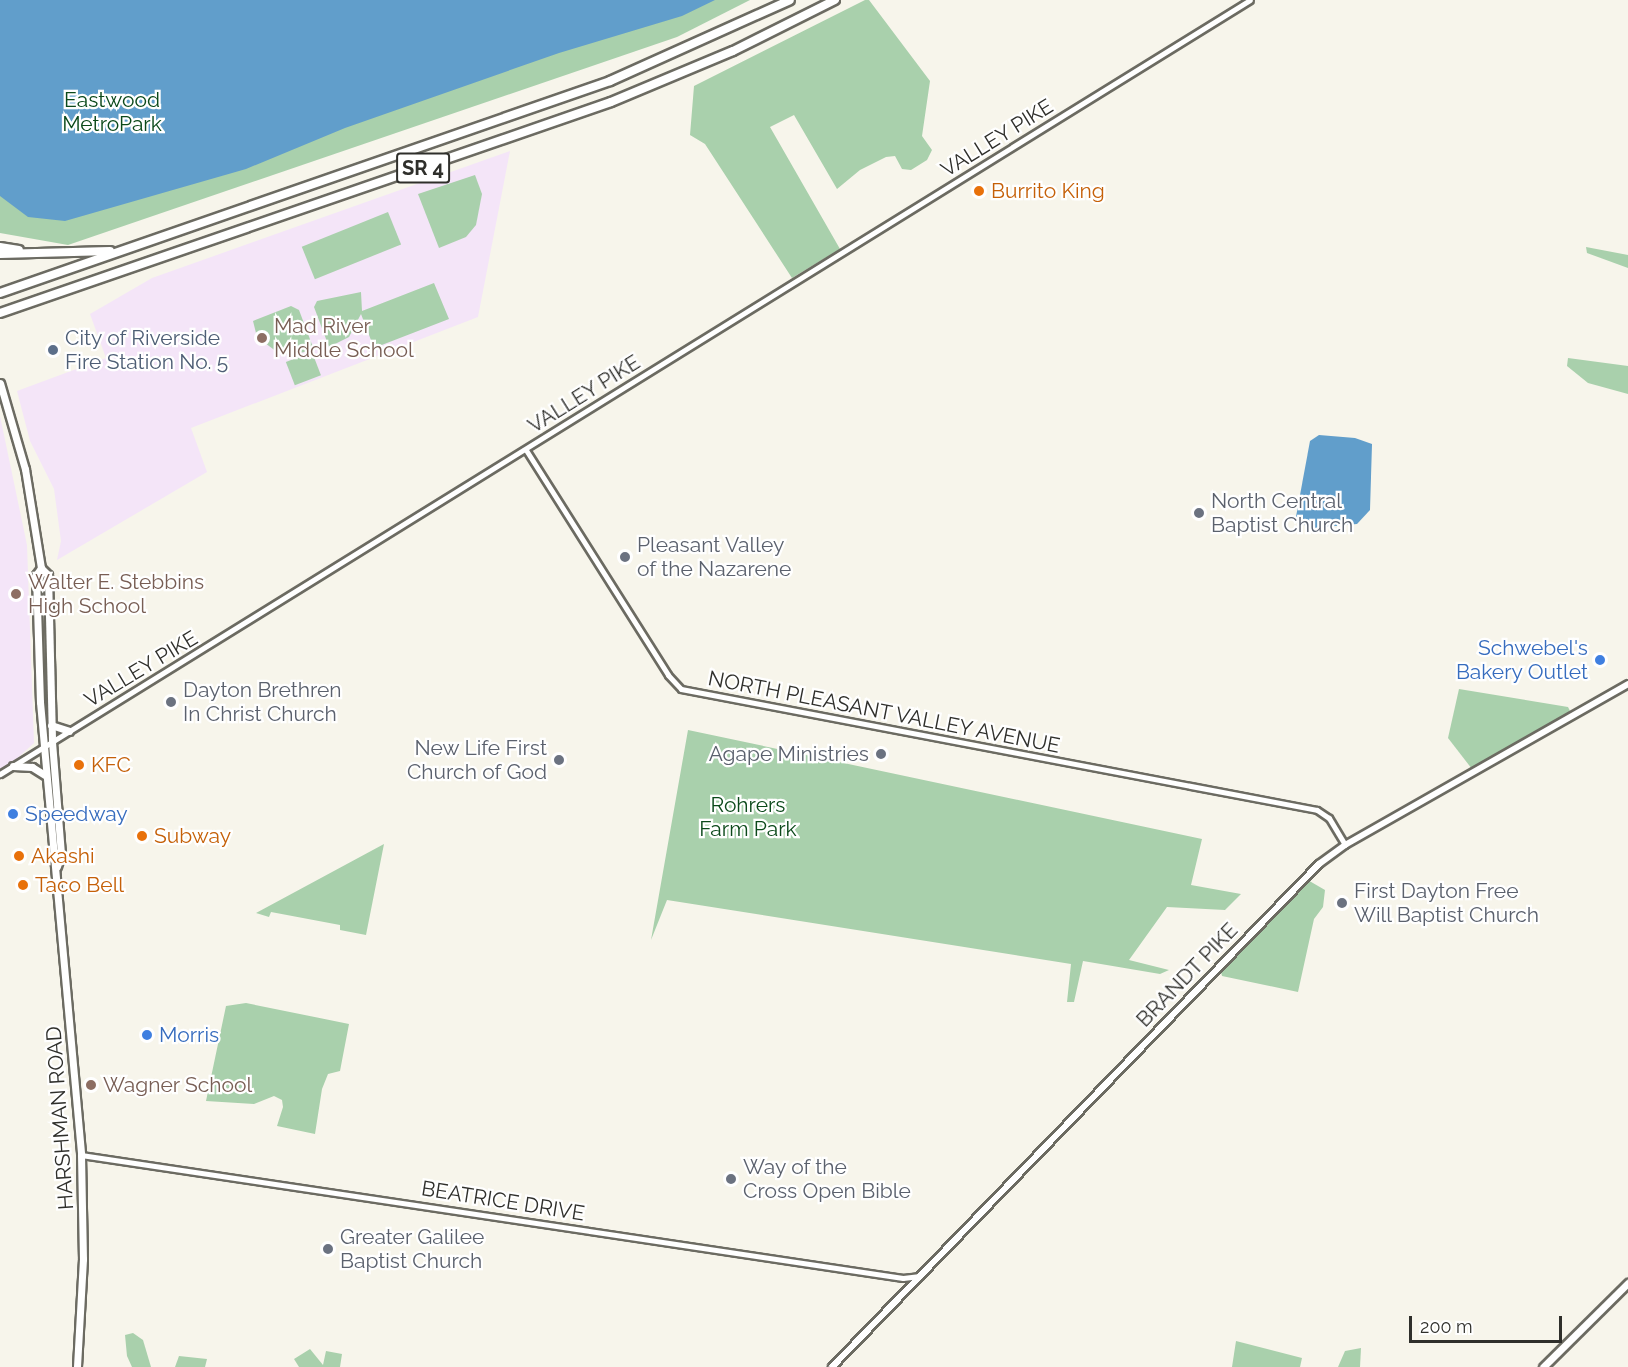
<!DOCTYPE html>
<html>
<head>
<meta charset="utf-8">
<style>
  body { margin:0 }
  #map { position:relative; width:1628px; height:1367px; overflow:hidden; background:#f7f5eb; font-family:Raleway,sans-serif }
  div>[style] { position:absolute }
  .education>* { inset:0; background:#f4e5f8 }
  .green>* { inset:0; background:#a9d0ac; transform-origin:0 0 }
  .water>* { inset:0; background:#619ecb }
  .roads { filter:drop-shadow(2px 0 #6c6b62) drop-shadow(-2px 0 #6c6b62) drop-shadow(0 2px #6c6b62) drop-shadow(0 -2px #6c6b62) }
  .tertiary>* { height:5px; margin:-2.5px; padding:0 2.5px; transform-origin:2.5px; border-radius:2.5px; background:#fff }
  .secondary>* { height:6px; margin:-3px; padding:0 3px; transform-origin:3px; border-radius:3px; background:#fff }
  .primary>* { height:7px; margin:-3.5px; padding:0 3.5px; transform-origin:3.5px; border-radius:3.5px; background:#fff }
  .motorway>* { height:8px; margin:-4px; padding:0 4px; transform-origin:4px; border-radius:4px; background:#fff }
  .dots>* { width:16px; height:16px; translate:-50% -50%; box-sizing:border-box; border:3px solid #fff; border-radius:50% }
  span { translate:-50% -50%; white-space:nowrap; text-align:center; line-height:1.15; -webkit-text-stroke:4.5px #fff; paint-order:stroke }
  .shield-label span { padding:2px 4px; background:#fff; border:2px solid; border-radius:4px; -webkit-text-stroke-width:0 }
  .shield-label { font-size:20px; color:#2f2f2b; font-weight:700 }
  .park-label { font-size:21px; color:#0b491a }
  .street-label { font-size:21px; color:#2f2f2b }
  .food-label { font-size:21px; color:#c56008 }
  .left { translate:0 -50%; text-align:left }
  .education-label { font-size:21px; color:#785e54 }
  .service-label { font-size:21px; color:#4e5e75 }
  .worship-label { font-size:21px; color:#5b616d }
  .right { translate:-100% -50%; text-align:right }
  .shop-label { font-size:21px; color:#366cbe }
  .scale { position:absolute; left:1409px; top:1316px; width:153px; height:27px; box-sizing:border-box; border:3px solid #2f2f2b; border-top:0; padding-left:8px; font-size:18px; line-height:21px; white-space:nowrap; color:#2f2f2b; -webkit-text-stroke:4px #fff; paint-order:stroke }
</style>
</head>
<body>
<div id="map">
  <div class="education">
    <i style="clip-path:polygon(510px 151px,478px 317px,191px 428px,207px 472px,57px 560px,61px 541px,54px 489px,30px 441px,17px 391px,106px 358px,90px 314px,152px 278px)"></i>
    <i style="clip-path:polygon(0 416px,27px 545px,34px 743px,0 774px)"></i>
  </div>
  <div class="green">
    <i style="clip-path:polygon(0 0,750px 0,677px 37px,68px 245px,0 233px)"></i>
    <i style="clip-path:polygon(865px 0,869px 0,930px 81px,922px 136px,932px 150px,927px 160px,911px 170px,902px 169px,895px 156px,886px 157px,860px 170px,837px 189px,794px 115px,770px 127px,840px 249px,792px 278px,705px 144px,690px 135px,694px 86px)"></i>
    <i style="clip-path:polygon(475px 175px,482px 194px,476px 225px,466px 237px,439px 248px,418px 194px)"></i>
    <i style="left:388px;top:212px;width:35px;height:93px;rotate:68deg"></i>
    <i style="clip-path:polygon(1586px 247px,1628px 255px,1628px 268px,1587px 253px)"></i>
    <i style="clip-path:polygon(434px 283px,449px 319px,374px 348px,361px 314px,349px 337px,329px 347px,314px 307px,317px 301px,361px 292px,362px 311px)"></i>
    <i style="clip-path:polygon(291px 306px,299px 310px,314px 350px,290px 355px,277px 352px,257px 337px,253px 321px)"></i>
    <i style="left:312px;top:352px;width:25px;height:28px;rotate:69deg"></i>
    <i style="clip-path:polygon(1568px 358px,1628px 366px,1628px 394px,1588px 383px,1567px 366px)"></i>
    <i style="clip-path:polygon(1459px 689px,1568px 707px,1571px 713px,1472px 769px,1448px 738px)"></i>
    <i style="clip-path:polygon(688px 730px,1202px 839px,1191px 885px,1241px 894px,1225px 910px,1167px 907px,1129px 960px,1169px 970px,1160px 974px,1083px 961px,1074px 1002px,1067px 1002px,1071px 964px,667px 900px,651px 940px)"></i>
    <i style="clip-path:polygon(384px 844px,366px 935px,340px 930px,340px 925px,271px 912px,269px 917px,256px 913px)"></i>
    <i style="clip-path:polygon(1306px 879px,1325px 890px,1323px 907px,1314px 919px,1298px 992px,1222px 976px,1220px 968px)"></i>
    <i style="clip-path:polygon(246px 1003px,349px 1024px,340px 1071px,328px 1074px,322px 1089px,315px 1134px,277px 1126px,283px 1107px,282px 1100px,274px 1096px,254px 1104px,206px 1101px,226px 1006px)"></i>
    <i style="clip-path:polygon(133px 1333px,143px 1340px,151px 1367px,132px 1367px,127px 1356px,125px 1335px)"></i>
    <i style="clip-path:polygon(1236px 1341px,1302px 1358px,1300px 1367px,1232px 1367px)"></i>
    <i style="clip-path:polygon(1361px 1348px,1360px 1367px,1338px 1367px,1345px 1351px)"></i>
    <i style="clip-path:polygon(310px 1349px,323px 1365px,326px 1351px,342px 1354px,340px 1367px,299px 1367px,294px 1359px)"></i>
    <i style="clip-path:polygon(179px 1356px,207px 1359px,205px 1367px,175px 1367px)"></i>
  </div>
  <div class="water">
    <i style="clip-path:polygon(0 0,715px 0,682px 16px,559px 53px,345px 128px,246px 169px,65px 221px,28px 217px,0 196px)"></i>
    <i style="clip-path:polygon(1319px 435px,1355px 438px,1372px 444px,1370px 510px,1357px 524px,1313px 528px,1295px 522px,1310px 441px)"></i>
  </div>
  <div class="roads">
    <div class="tertiary">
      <i style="left:526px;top:450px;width:266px;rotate:57.7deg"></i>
      <i style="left:668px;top:675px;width:19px;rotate:47deg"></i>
      <i style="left:681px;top:689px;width:647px;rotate:10.77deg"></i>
      <i style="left:1317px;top:810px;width:14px;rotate:34deg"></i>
      <i style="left:1329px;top:818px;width:31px;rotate:59deg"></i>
      <i style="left:0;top:774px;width:1470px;rotate:-31.77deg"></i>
      <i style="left:81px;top:1155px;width:831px;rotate:8.51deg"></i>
      <i style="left:903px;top:1278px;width:17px;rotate:-7deg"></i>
    </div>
    <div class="secondary">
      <i style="left:832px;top:1367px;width:700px;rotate:-45.93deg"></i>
      <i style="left:1319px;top:864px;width:32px;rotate:-36deg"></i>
      <i style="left:1345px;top:845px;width:326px;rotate:-29.6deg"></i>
    </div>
    <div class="primary">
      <i style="left:0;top:383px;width:90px;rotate:73.8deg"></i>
      <i style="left:25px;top:469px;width:100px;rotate:80.8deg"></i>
      <i style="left:41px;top:568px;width:10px;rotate:45deg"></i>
      <i style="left:48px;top:575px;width:167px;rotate:88.6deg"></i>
      <i style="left:52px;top:742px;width:112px;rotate:85.4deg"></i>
      <i style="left:61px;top:854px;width:13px;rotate:108deg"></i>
      <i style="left:41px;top:568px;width:9px;rotate:126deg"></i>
      <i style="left:36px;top:575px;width:127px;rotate:88.2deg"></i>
      <i style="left:40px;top:702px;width:455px;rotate:84.8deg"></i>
      <i style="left:81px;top:1155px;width:104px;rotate:88.9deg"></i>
      <i style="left:83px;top:1259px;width:108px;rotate:93.2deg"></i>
      <i style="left:51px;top:725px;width:19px;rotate:18deg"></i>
      <i style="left:13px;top:766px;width:19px;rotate:3deg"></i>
      <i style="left:32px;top:767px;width:15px;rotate:32deg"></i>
      <i style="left:1543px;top:1367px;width:120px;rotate:-44.7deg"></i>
    </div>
    <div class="motorway">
      <i style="left:0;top:247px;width:19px;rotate:9deg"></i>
      <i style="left:0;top:254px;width:110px;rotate:-1.6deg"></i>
      <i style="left:0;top:293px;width:646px;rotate:-19.16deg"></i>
      <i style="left:610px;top:81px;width:197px;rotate:-24.2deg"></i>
      <i style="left:0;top:313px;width:646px;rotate:-19.05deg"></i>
      <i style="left:611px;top:102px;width:132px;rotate:-22.7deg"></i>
      <i style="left:733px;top:51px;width:114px;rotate:-26.6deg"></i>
    </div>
  </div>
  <div class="dots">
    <i style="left:979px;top:191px;background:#e8710a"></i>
    <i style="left:262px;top:338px;background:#8d6e63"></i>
    <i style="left:53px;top:350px;background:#5c6f8a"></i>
    <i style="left:1199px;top:513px;background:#6b7280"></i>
    <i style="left:625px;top:557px;background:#6b7280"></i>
    <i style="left:16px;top:594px;background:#8d6e63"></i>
    <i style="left:1600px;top:660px;background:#3f7fe0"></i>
    <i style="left:171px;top:702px;background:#6b7280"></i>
    <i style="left:881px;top:754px;background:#6b7280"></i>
    <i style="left:559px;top:760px;background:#6b7280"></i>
    <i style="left:79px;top:765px;background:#e8710a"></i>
    <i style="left:13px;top:814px;background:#3f7fe0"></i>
    <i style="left:142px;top:836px;background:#e8710a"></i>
    <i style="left:19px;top:856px;background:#e8710a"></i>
    <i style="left:23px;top:885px;background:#e8710a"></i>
    <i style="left:1342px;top:903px;background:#6b7280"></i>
    <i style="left:147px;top:1035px;background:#3f7fe0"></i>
    <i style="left:91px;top:1085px;background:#8d6e63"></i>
    <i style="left:731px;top:1179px;background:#6b7280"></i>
    <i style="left:328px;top:1249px;background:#6b7280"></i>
  </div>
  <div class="shield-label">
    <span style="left:423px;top:168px">SR 4</span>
  </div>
  <div class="park-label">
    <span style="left:112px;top:112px">Eastwood<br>MetroPark</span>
    <span style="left:748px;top:817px">Rohrers<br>Farm Park</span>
  </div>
  <div class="street-label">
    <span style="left:997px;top:138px;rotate:-32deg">VALLEY PIKE</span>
    <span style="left:584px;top:394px;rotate:-32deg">VALLEY PIKE</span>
    <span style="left:141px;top:669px;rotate:-31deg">VALLEY PIKE</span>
    <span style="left:884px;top:712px;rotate:11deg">NORTH PLEASANT VALLEY AVENUE</span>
    <span style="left:1187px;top:975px;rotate:-46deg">BRANDT PIKE</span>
    <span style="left:60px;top:1118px;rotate:-94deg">HARSHMAN ROAD</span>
    <span style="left:503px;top:1201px;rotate:9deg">BEATRICE DRIVE</span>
  </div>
  <div class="food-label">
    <span class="left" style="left:991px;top:191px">Burrito King</span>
    <span class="left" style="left:91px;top:765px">KFC</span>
    <span class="left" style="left:154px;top:836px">Subway</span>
    <span class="left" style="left:31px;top:856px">Akashi</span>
    <span class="left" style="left:35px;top:885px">Taco Bell</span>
  </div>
  <div class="education-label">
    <span class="left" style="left:274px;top:338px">Mad River<br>Middle School</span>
    <span class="left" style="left:28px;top:594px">Walter E. Stebbins<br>High School</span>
    <span class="left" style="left:103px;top:1085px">Wagner School</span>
  </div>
  <div class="service-label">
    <span class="left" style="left:65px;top:350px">City of Riverside<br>Fire Station No. 5</span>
  </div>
  <div class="worship-label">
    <span class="left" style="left:1211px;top:513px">North Central<br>Baptist Church</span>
    <span class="left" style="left:637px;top:557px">Pleasant Valley<br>of the Nazarene</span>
    <span class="left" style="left:183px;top:702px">Dayton Brethren<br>In Christ Church</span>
    <span class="right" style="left:547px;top:760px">New Life First<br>Church of God</span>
    <span class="right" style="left:869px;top:754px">Agape Ministries</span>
    <span class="left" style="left:1354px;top:903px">First Dayton Free<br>Will Baptist Church</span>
    <span class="left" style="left:743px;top:1179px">Way of the<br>Cross Open Bible</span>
    <span class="left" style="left:340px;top:1249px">Greater Galilee<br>Baptist Church</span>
  </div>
  <div class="shop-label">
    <span class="right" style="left:1588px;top:660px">Schwebel's<br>Bakery Outlet</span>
    <span class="left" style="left:25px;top:814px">Speedway</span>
    <span class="left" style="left:159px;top:1035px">Morris</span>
  </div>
  <div class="scale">200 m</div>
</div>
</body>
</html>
